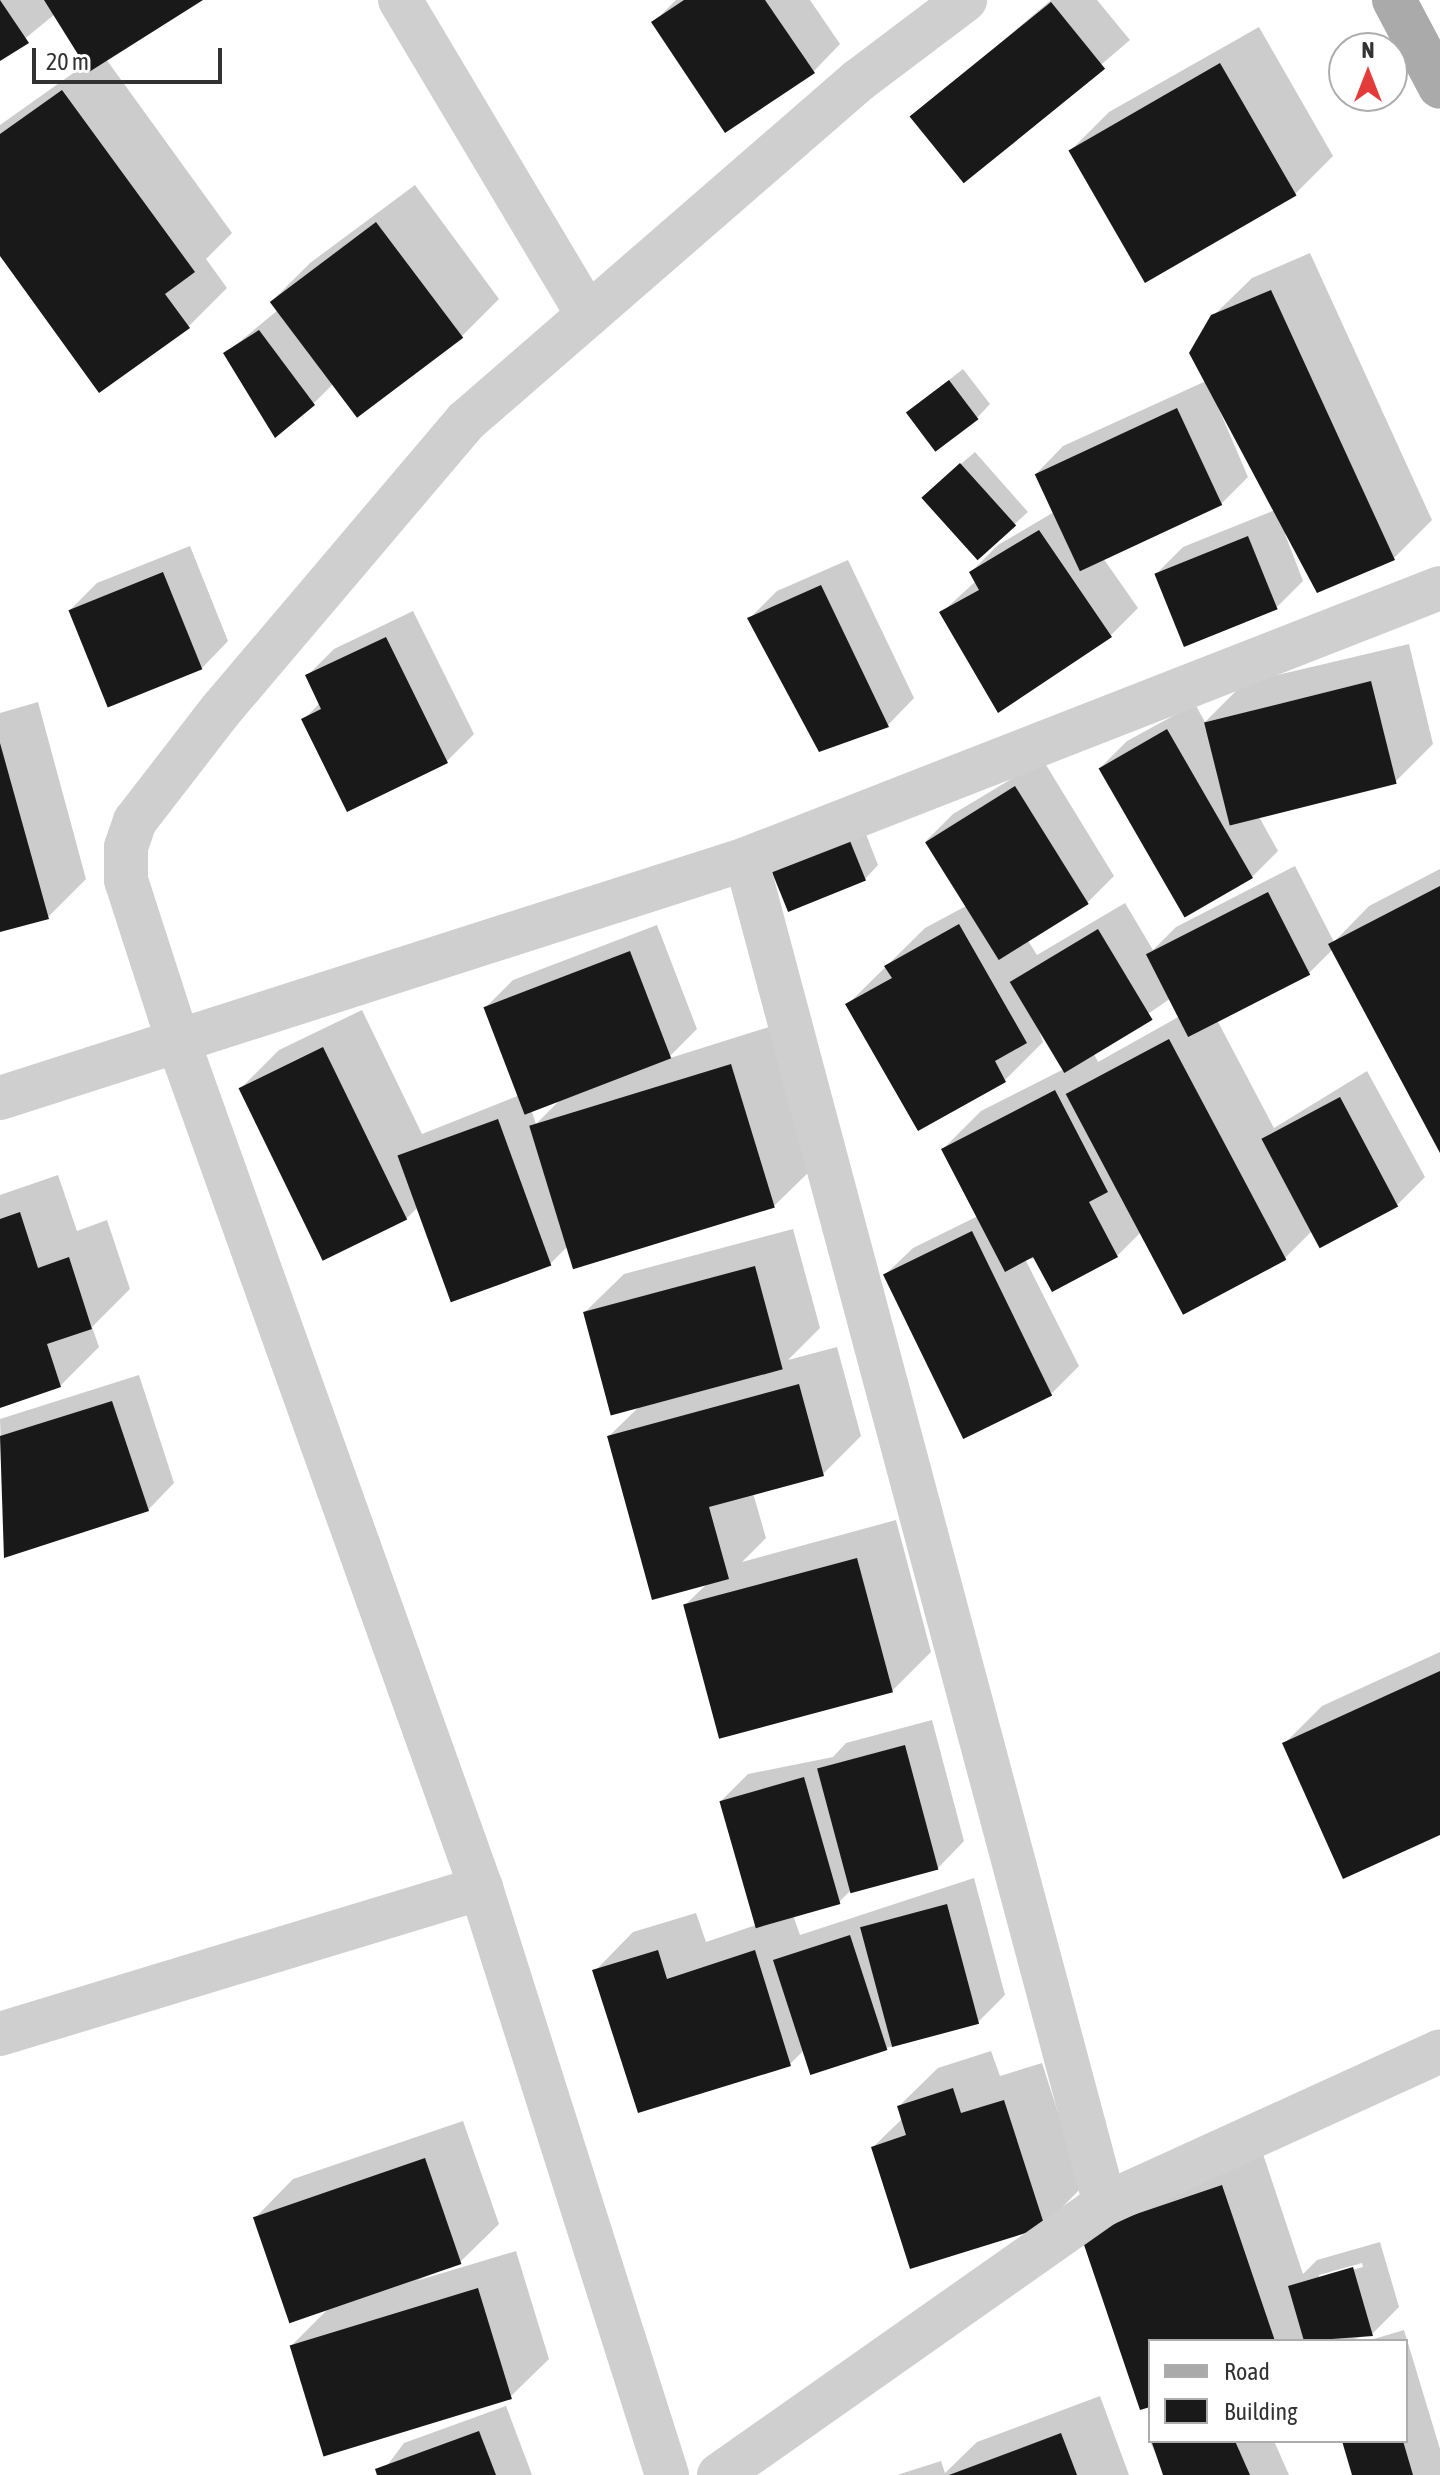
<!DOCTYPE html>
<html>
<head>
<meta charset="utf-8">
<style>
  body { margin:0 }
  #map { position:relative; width:1440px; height:2475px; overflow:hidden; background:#fff; font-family:"Asap Condensed",sans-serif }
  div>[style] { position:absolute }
  .shadow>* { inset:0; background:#0003 }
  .building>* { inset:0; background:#191919; transform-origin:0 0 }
  .street>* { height:44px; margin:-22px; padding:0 22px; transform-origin:22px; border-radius:22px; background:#cfcfcf }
  .primary>* { height:44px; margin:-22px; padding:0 22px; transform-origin:22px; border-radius:22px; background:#aaa }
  span { translate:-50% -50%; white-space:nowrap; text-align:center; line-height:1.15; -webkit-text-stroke:8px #fff; paint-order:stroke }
  .legend { position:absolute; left:1148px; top:2339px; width:260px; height:104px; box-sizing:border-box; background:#fff; border:2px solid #adadad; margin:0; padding:10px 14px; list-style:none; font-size:24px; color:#323232 }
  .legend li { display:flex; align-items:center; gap:16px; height:40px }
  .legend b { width:40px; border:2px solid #adadad }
  .north { position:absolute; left:1328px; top:32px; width:80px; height:80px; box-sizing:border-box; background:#fff; border:2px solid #adadad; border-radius:50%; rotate:0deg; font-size:22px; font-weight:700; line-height:32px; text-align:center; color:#323232 }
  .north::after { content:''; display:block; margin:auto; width:28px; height:36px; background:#e43c3a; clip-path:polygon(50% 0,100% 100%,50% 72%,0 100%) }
  .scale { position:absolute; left:32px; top:48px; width:190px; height:36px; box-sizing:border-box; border:4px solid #323232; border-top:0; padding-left:10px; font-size:24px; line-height:28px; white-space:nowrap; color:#323232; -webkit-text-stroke:6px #fff; paint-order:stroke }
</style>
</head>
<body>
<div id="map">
  <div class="shadow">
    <i style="clip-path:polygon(0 0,199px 0,106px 59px,232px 233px,206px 259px,227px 288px,189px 326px,99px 390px,0 253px,0 125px,86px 64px,55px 14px,0 59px)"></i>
    <i style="clip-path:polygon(676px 0,810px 0,840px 44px,814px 71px,653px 23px)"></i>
    <i style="clip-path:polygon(1051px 0,1097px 0,1130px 40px,966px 180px,913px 117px)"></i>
    <i style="clip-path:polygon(1259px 27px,1333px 156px,1295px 194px,1071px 150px,1109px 112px)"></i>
    <i style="clip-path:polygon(415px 185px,499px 299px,461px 337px,333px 384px,314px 403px,226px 353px,278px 310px,272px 301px,310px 263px)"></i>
    <i style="clip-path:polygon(1310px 253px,1432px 520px,1394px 558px,1285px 534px,1303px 581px,1276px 608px,1156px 574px,1183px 547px,1275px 510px,1212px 393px,1248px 477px,1221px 504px,1103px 558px,1138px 608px,1111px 635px,998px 710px,941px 613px,976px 581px,971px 572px,998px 545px,1054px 512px,1037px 473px,1063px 446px,1206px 381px,1212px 317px,1252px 278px)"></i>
    <i style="clip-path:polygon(963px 369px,990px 404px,977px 418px,908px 412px)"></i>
    <i style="clip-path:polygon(975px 452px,1028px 512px,977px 558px,937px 484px)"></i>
    <i style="clip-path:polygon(190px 546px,228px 641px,202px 668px,70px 610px,97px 583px)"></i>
    <i style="clip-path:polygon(848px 560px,914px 698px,888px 725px,750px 618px,777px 591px)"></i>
    <i style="clip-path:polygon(413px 611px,474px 734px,447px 761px,304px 719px,320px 703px,307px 676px,334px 649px)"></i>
    <i style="clip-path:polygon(1409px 644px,1433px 744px,1395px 782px,1258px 815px,1278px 851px,1251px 878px,1100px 768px,1127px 741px,1195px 704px,1205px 722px,1244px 683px)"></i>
    <i style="clip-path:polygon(38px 702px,86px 879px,48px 917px,0 930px,0 713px)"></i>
    <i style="clip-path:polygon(evenodd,1043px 760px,1114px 876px,1087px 903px,1027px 939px,1037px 955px,1125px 903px,1153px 950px,1176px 927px,1295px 866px,1334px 942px,1369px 906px,1440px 869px,1440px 1149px,1333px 949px,1309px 973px,1217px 1020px,1274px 1128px,1367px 1071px,1425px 1177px,1398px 1204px,1312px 1231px,1284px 1259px,1141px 1232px,1117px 1256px,1025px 1259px,1079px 1366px,1052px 1393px,886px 1274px,913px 1248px,978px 1216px,943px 1149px,981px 1111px,1064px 1069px,1036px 1022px,1043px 1042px,1005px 1080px,848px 1004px,925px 928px,966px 906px,926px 841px,953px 814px,1043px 760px,1171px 998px,1180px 1016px,1098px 1062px,1093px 1052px,1171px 998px)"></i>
    <i style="clip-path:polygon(862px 824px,878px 865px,865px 879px,789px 909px)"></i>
    <i style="clip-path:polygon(evenodd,657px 925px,697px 1029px,667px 1059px,769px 1027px,814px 1167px,775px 1205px,569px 1245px,550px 1264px,418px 1207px,406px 1219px,240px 1089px,279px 1050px,362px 1010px,422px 1134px,520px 1095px,486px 1007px,513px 980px,657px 925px,563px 1097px,536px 1124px,531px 1109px,563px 1097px)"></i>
    <i style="clip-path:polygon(58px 1175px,77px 1231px,107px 1220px,130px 1289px,92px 1327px,99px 1347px,60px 1386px,0 1406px,0 1195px)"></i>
    <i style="clip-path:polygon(793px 1229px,820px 1328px,788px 1360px,837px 1347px,861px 1436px,823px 1474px,753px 1493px,766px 1538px,742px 1562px,896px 1520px,931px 1652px,893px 1690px,685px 1605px,709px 1582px,609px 1436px,641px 1405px,585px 1312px,624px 1274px)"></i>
    <i style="clip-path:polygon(139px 1375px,174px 1483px,148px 1510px,5px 1555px,0 1419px)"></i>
    <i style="clip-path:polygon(1440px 1652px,1440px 1833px,1284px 1744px,1322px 1706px)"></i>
    <i style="clip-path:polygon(932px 1720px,964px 1841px,938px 1868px,852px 1889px,839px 1902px,793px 1915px,800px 1935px,974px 1878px,1005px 1995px,978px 2022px,886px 2048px,804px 2050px,790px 2064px,595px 1971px,633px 1932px,696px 1913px,706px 1942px,756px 1925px,721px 1801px,748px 1774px,833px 1757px,846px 1743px)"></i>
    <i style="clip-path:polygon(991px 2051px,1000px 2076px,1042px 2063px,1082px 2187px,1044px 2226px,873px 2147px,903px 2118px,899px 2106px,938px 2068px)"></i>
    <i style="clip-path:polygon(463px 2121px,499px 2224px,460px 2262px,416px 2281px,516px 2251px,549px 2359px,510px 2397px,291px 2346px,330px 2307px,255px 2218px,293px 2179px)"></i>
    <i style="clip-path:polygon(evenodd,1261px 2148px,1303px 2274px,1317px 2260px,1380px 2242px,1399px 2307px,1372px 2334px,1347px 2341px,1150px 2341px,1150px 2405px,1082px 2233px,1261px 2148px,1362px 2263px,1363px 2267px,1319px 2279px,1319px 2275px,1362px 2263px)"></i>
    <i style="clip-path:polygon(1404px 2330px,1440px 2449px,1440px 2475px,1354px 2475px,1344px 2441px,1406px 2441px,1406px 2341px,1367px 2341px)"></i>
    <i style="clip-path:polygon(1100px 2396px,1129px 2475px,897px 2475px,941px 2461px,945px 2473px,977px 2442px)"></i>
    <i style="clip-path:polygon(506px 2406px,532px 2475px,380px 2475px,404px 2443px)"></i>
    <i style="clip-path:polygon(1149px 2439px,1274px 2441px,1289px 2475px,1165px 2475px)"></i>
  </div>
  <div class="building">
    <i style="clip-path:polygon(0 0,29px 43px,0 61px)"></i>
    <i style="clip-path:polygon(44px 0,203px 0,89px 72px)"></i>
    <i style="clip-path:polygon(684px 0,765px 0,815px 73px,725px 133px,651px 22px)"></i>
    <i style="left:1051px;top:2px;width:86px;height:182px;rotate:51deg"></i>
    <i style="left:1220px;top:63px;width:153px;height:175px;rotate:60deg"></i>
    <i style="clip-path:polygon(62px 90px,195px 272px,165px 294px,190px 328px,99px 393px,0 256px,0 134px)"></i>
    <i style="left:376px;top:222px;width:145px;height:133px;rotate:53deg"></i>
    <i style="clip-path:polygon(1271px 290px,1395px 560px,1317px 593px,1189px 353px,1211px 315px)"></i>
    <i style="clip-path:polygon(259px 330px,315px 405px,275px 438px,223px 353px)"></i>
    <i style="left:949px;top:380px;width:49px;height:54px;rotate:53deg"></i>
    <i style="left:1177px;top:408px;width:107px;height:157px;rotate:65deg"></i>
    <i style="left:960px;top:463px;width:84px;height:52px;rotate:48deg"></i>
    <i style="clip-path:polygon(1039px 530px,1112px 637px,998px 713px,939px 612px,979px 590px,969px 572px)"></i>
    <i style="left:1248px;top:536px;width:79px;height:101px;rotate:68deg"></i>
    <i style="left:163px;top:572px;width:105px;height:102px;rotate:68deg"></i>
    <i style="clip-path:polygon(821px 585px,889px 727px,819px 752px,747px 618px)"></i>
    <i style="clip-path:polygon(386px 637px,448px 763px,347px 812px,301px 719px,321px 709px,305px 675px)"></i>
    <i style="left:1371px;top:681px;width:106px;height:172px;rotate:76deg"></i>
    <i style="left:1167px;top:729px;width:172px;height:79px;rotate:60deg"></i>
    <i style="clip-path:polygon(0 743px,49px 919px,0 932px)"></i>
    <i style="left:1015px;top:786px;width:139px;height:106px;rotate:58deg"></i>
    <i style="left:848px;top:836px;width:48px;height:84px;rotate:68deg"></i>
    <i style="clip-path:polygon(1440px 886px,1440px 1153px,1328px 944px)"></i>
    <i style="left:1268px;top:892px;width:93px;height:137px;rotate:63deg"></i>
    <i style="clip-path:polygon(959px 924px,1027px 1043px,995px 1061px,1006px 1082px,918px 1131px,845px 1004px,892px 978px,884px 966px)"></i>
    <i style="left:1098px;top:929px;width:106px;height:103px;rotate:59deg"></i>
    <i style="left:630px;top:951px;width:115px;height:157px;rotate:69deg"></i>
    <i style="left:1169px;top:1039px;width:250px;height:117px;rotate:62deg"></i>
    <i style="left:323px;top:1047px;width:192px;height:94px;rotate:64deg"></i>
    <i style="left:731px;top:1064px;width:150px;height:211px;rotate:73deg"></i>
    <i style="clip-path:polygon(1055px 1090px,1108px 1192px,1089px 1202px,1118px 1257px,1052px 1292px,1033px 1257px,1005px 1272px,941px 1149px)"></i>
    <i style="left:1340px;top:1097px;width:124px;height:89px;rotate:62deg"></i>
    <i style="left:498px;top:1119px;width:156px;height:107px;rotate:70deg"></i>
    <i style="clip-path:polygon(20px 1212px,38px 1268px,69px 1257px,92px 1329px,47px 1344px,61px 1387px,0 1408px,0 1219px)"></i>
    <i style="left:972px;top:1231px;width:183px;height:99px;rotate:64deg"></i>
    <i style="left:755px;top:1266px;width:107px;height:178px;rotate:75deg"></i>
    <i style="clip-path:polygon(799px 1384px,824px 1476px,709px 1507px,729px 1579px,652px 1600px,607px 1436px)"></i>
    <i style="clip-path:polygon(112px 1401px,149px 1511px,4px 1558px,0 1436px)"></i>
    <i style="left:857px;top:1558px;width:139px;height:180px;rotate:75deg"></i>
    <i style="clip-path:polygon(1440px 1671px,1440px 1835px,1343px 1879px,1282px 1743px)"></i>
    <i style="left:905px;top:1745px;width:129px;height:91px;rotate:75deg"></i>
    <i style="left:804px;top:1777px;width:132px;height:88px;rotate:74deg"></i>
    <i style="left:947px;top:1904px;width:124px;height:90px;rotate:75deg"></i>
    <i style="left:850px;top:1935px;width:121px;height:81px;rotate:72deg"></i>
    <i style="clip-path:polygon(658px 1950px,667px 1979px,755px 1950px,791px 2066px,638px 2113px,592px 1970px)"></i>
    <i style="clip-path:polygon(953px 2088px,961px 2113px,1004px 2100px,1045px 2227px,910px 2269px,871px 2147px,906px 2135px,897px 2106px)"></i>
    <i style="left:425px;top:2158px;width:112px;height:182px;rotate:71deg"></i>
    <i style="clip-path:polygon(1222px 2185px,1275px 2341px,1150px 2341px,1150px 2407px,1140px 2410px,1080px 2233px)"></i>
    <i style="clip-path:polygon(1353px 2267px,1373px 2336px,1304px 2341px,1288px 2286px)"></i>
    <i style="left:478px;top:2288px;width:116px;height:197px;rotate:73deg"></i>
    <i style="clip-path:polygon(479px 2431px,496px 2475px,377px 2475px,375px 2469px)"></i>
    <i style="clip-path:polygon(1061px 2433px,1077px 2475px,949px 2475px)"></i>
    <i style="clip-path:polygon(1150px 2437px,1235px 2441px,1250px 2475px,1163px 2475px)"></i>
    <i style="clip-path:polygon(1342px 2441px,1403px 2441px,1413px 2475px,1352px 2475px)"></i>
  </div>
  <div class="street">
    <i style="left:400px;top:0;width:367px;rotate:59.2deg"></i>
    <i style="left:746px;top:859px;width:1392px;rotate:75.06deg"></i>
    <i style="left:1105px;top:2204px;width:368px;rotate:-24.5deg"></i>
    <i style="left:0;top:1098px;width:783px;rotate:-17.76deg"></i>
    <i style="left:746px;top:859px;width:745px;rotate:-21.33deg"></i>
    <i style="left:0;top:2034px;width:503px;rotate:-16.88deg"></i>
    <i style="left:667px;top:2475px;width:616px;rotate:-107.58deg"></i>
    <i style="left:481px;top:1888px;width:900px;rotate:-109.68deg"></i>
    <i style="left:178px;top:1041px;width:169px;rotate:-107.9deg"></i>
    <i style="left:126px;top:880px;width:33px;rotate:-90deg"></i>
    <i style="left:126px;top:847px;width:28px;rotate:-71deg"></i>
    <i style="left:135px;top:821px;width:139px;rotate:-52.3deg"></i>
    <i style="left:220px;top:711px;width:380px;rotate:-49.7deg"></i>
    <i style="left:466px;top:421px;width:520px;rotate:-40.95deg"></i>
    <i style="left:859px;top:80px;width:133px;rotate:-37deg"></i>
    <i style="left:719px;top:2475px;width:472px;rotate:-35.1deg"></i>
  </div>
  <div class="primary">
    <i style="left:1394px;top:0;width:98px;rotate:62.1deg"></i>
  </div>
  <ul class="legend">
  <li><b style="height:10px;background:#aaa"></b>Road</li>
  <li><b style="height:22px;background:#191919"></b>Building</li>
  </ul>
  <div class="north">N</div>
  <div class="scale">20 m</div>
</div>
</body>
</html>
